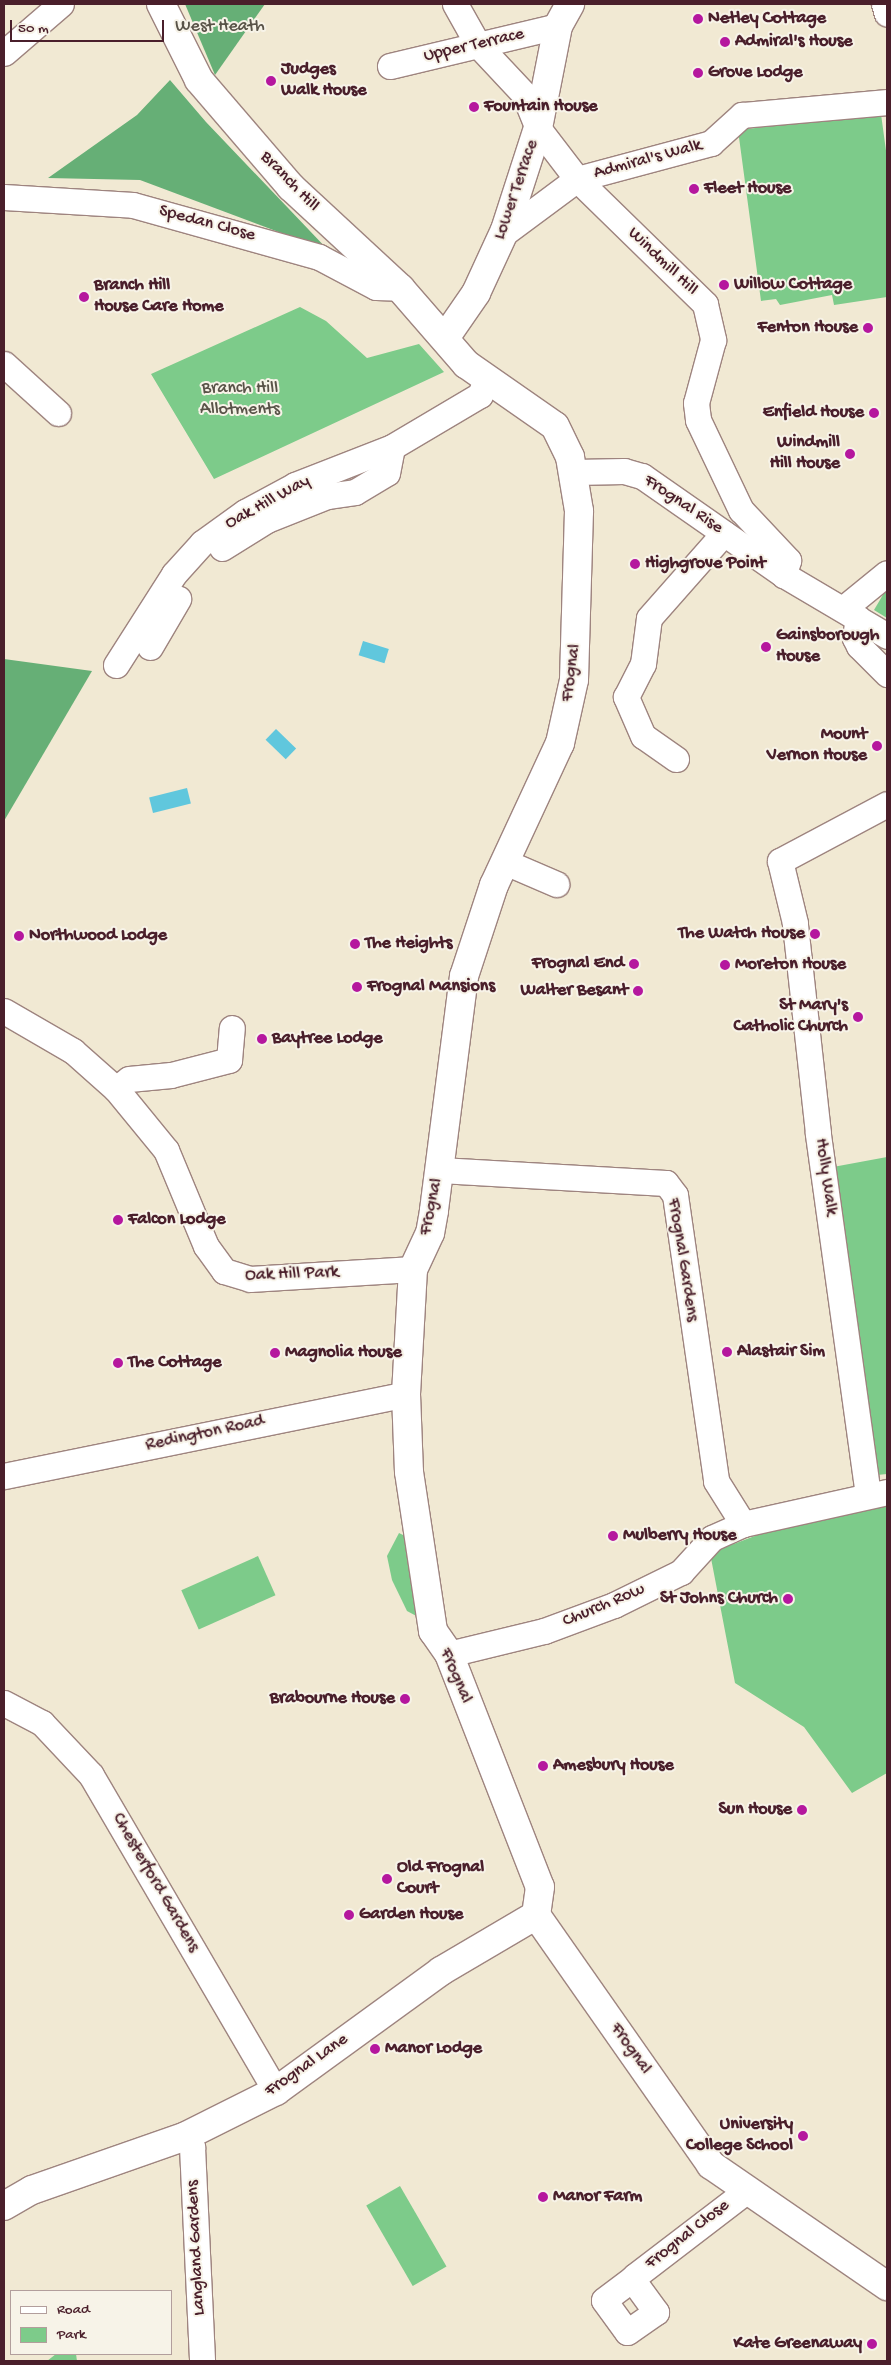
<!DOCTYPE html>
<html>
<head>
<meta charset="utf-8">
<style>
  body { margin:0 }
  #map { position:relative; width:891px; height:2365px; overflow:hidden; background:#f1e9d3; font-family:"Gochi Hand",sans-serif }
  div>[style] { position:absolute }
  .green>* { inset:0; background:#7dcb8a; transform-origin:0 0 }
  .forest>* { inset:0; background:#66af76 }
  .water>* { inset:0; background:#60c7dd; transform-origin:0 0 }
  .roads { filter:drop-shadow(1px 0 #9e847f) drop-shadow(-1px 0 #9e847f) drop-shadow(0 1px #9e847f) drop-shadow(0 -1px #9e847f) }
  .street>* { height:25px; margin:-12.5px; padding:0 12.5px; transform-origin:12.5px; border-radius:12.5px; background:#fff }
  .secondary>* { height:28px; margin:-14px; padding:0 14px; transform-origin:14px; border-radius:14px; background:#fff }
  .dots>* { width:14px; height:14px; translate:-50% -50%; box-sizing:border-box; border:2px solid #f7f3e8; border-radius:50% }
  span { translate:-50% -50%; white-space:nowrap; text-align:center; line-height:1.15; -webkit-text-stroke:4px #f7f3e8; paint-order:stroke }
  .poi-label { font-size:18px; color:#4a1f2b; font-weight:700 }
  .left { translate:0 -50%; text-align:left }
  .right { translate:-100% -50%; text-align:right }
  .park-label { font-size:18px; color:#595348 }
  .street-label { font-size:18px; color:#4a1f2b }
  .frame { position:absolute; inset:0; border:5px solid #4a1f2b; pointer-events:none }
  .legend { position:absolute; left:10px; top:2290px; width:162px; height:65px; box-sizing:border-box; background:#f7f3e8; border:1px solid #b29e9c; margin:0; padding:6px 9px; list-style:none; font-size:15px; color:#4a1f2b }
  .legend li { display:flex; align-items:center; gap:10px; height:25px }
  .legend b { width:25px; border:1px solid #b29e9c }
  .scale { position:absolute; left:10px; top:20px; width:154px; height:22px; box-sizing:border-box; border:2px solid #4a1f2b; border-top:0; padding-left:6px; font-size:15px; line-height:18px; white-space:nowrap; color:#4a1f2b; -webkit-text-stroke:4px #f7f3e8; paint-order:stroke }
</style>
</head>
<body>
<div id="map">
  <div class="green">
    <i style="clip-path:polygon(881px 114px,887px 158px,887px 297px,834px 305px,832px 295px,780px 305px,776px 299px,761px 301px,738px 130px)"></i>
    <i style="clip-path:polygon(300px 307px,326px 321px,367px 358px,419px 344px,444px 372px,214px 479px,151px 374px)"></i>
    <i style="clip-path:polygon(887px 588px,887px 618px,874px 610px)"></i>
    <i style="clip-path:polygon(887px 1157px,887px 1474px,877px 1475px,833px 1167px)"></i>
    <i style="clip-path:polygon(887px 1501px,887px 1773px,852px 1793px,804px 1727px,735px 1683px,710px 1553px,786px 1524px)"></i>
    <i style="clip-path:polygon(399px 1533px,405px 1536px,422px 1619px,407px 1611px,392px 1580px,387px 1556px)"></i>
    <i style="left:258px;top:1556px;width:43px;height:84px;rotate:66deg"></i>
    <i style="left:400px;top:2186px;width:93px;height:39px;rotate:60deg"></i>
    <i style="clip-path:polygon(56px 2354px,76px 2354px,77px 2361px,47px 2361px)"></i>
  </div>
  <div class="forest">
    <i style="clip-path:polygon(185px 4px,265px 4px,215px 75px)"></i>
    <i style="clip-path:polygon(170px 80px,206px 122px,329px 251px,140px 180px,48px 178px,137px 115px)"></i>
    <i style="clip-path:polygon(4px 659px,92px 671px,4px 821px)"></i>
  </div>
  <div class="water">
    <i style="left:363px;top:641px;width:27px;height:15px;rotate:17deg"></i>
    <i style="left:276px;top:729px;width:28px;height:15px;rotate:44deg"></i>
    <i style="left:187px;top:788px;width:16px;height:39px;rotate:76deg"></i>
  </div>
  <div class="roads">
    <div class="street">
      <i style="left:455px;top:4px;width:47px;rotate:60.7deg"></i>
      <i style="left:478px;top:45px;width:67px;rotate:46.8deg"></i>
      <i style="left:524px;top:94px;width:37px;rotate:68deg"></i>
      <i style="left:538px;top:128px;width:64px;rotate:52.6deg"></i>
      <i style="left:577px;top:179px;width:179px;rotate:44.3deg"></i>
      <i style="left:705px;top:304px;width:37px;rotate:77deg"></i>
      <i style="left:713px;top:340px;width:65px;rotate:105.1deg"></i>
      <i style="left:696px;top:403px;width:17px;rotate:83deg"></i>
      <i style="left:698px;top:420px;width:100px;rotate:64.5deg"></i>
      <i style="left:741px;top:510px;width:69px;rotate:46.8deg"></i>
      <i style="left:788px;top:560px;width:16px;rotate:105deg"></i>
      <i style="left:884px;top:4px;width:10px;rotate:73deg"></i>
      <i style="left:4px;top:53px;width:75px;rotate:-40.7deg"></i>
      <i style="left:390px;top:66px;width:173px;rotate:-13.4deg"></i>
      <i style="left:4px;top:197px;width:129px;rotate:3.5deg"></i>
      <i style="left:133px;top:205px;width:193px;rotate:15.6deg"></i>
      <i style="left:319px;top:257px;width:64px;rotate:27.8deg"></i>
      <i style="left:376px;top:287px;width:24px;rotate:2deg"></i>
      <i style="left:503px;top:234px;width:92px;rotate:-36.6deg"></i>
      <i style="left:577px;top:179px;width:139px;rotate:-15deg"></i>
      <i style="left:711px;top:143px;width:42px;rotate:-42.1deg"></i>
      <i style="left:742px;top:115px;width:146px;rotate:-5.1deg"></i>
      <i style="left:4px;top:364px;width:73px;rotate:42.2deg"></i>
      <i style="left:574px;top:472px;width:50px;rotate:-1.1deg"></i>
      <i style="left:624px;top:471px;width:19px;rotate:16deg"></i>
      <i style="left:642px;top:476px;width:173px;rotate:34.9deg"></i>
      <i style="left:784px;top:575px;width:120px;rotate:30.6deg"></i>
      <i style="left:222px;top:548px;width:53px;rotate:-31.9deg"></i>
      <i style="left:267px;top:520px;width:65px;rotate:-21.8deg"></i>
      <i style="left:327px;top:496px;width:28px;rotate:-8deg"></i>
      <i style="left:355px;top:492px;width:37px;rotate:-31deg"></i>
      <i style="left:387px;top:473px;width:26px;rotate:-79deg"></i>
      <i style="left:844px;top:608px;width:55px;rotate:-39.1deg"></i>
      <i style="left:858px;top:618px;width:20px;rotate:99deg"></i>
      <i style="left:855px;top:638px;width:9px;rotate:63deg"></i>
      <i style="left:859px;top:646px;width:40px;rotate:45deg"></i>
      <i style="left:150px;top:647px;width:56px;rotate:-59.7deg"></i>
      <i style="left:116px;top:665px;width:108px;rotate:-57.5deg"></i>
      <i style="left:174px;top:574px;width:42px;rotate:-47.9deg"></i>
      <i style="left:202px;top:543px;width:53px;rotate:-35.8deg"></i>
      <i style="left:245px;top:512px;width:57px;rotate:-28.4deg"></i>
      <i style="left:295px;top:485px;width:104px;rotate:-21.4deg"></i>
      <i style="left:392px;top:447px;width:102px;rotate:-30.6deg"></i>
      <i style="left:480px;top:395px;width:17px;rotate:-69deg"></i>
      <i style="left:676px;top:759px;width:40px;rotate:-145.1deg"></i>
      <i style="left:643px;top:736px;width:43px;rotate:-113.6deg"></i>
      <i style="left:626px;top:697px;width:37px;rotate:-63deg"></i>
      <i style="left:643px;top:664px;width:46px;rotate:-82.6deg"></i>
      <i style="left:649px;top:618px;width:113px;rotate:-48.6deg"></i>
      <i style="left:505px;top:862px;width:56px;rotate:23.3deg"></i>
      <i style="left:4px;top:1011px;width:80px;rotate:30.1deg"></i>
      <i style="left:73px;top:1051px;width:57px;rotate:41.5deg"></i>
      <i style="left:116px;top:1089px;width:79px;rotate:50.7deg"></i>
      <i style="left:166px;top:1150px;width:104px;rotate:67.4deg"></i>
      <i style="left:206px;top:1246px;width:31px;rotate:54deg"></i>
      <i style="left:224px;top:1271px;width:27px;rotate:17deg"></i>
      <i style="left:250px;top:1279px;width:163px;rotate:-3.5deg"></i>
      <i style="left:116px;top:1089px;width:16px;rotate:-38deg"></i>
      <i style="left:129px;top:1079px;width:42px;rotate:-5.4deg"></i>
      <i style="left:171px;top:1075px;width:60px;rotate:-14.5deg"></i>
      <i style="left:229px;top:1060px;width:32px;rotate:-85deg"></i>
      <i style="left:440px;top:1170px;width:226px;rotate:3.3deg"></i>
      <i style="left:666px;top:1183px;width:15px;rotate:53deg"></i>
      <i style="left:675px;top:1195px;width:289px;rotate:81.8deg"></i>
      <i style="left:716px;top:1481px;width:51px;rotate:57.9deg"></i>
      <i style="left:4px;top:1476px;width:410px;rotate:-11.5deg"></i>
      <i style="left:868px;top:1495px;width:365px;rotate:-97.9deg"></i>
      <i style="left:818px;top:1133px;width:211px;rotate:-96.3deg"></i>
      <i style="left:795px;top:923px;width:64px;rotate:-103.6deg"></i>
      <i style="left:780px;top:861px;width:121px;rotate:-28deg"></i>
      <i style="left:449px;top:1654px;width:98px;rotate:-13.6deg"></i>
      <i style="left:544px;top:1631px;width:75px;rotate:-20.4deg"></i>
      <i style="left:614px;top:1605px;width:75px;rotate:-26.2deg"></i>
      <i style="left:681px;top:1572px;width:46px;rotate:-47.6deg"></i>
      <i style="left:712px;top:1538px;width:34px;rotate:-24deg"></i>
      <i style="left:743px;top:1524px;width:148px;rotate:-12.5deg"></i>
      <i style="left:4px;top:1703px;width:43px;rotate:27.8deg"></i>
      <i style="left:42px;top:1723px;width:71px;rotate:46.7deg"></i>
      <i style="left:91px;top:1775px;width:366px;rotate:59.7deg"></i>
      <i style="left:186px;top:2136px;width:13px;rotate:61deg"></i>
      <i style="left:192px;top:2147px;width:214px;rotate:87.3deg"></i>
      <i style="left:632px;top:2279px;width:41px;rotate:54deg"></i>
      <i style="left:656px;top:2312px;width:35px;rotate:145deg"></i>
      <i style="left:627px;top:2332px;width:39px;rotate:-126deg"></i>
      <i style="left:604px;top:2300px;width:35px;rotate:-37deg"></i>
      <i style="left:632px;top:2279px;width:4px;rotate:-45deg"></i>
      <i style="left:635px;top:2276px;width:138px;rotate:-37.4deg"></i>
    </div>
    <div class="secondary">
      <i style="left:161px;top:4px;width:85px;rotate:63.4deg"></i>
      <i style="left:199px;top:80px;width:141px;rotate:49.3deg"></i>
      <i style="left:291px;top:187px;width:149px;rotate:42.8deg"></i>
      <i style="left:400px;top:288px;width:101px;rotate:49deg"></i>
      <i style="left:466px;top:364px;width:108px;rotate:34.9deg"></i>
      <i style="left:555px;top:426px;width:34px;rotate:64deg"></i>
      <i style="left:570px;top:457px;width:55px;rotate:80.5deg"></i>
      <i style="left:579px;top:511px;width:169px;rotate:91.7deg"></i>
      <i style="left:574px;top:680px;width:65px;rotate:102.5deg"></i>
      <i style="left:560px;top:743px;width:157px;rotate:114.9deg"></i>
      <i style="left:494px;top:885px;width:96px;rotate:108.2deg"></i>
      <i style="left:464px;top:976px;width:237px;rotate:97.3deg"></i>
      <i style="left:434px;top:1211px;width:22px;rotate:100deg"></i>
      <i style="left:430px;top:1233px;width:40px;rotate:115deg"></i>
      <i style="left:413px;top:1269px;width:125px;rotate:93.2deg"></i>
      <i style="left:406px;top:1394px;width:78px;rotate:87.8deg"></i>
      <i style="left:409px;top:1472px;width:161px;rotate:81.4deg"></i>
      <i style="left:433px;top:1631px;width:28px;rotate:55deg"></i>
      <i style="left:449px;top:1654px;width:250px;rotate:68.7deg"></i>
      <i style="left:540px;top:1887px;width:28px;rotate:98deg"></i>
      <i style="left:536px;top:1915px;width:305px;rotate:55deg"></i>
      <i style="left:711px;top:2165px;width:214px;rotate:34.5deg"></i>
      <i style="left:445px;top:338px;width:55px;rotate:-55.4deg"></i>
      <i style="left:476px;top:293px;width:69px;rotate:-65.3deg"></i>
      <i style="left:505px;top:230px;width:107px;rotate:-72.1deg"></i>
      <i style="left:538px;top:128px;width:104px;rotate:-78.9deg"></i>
      <i style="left:558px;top:26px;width:25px;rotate:-61deg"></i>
      <i style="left:4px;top:2206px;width:32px;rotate:-30deg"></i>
      <i style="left:32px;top:2190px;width:163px;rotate:-19.3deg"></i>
      <i style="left:186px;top:2136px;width:101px;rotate:-26.6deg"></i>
      <i style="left:276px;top:2091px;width:204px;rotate:-36deg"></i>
      <i style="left:441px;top:1971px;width:110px;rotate:-30.5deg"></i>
    </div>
  </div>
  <div class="dots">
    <i style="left:698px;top:19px;background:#b5179e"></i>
    <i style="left:725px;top:42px;background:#b5179e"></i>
    <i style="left:698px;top:73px;background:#b5179e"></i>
    <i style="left:271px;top:81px;background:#b5179e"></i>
    <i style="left:474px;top:107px;background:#b5179e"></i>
    <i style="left:694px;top:189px;background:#b5179e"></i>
    <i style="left:724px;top:285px;background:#b5179e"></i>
    <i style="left:84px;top:297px;background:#b5179e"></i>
    <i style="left:868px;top:328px;background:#b5179e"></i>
    <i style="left:874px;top:413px;background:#b5179e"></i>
    <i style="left:850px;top:454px;background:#b5179e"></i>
    <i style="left:635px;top:564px;background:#b5179e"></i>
    <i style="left:766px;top:647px;background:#b5179e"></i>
    <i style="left:877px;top:746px;background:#b5179e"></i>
    <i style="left:815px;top:934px;background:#b5179e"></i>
    <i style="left:19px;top:936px;background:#b5179e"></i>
    <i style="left:355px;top:944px;background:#b5179e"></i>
    <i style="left:634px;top:964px;background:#b5179e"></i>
    <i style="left:725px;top:965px;background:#b5179e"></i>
    <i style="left:357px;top:987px;background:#b5179e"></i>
    <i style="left:638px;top:991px;background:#b5179e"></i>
    <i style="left:858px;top:1017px;background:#b5179e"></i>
    <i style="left:262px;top:1039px;background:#b5179e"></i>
    <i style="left:118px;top:1220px;background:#b5179e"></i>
    <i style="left:727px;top:1352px;background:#b5179e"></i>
    <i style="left:275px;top:1353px;background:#b5179e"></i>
    <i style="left:118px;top:1363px;background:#b5179e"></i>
    <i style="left:613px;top:1536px;background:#b5179e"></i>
    <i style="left:788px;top:1599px;background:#b5179e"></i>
    <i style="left:405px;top:1699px;background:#b5179e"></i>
    <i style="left:543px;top:1766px;background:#b5179e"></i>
    <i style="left:802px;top:1810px;background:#b5179e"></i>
    <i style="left:387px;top:1879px;background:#b5179e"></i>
    <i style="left:349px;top:1915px;background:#b5179e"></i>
    <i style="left:375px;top:2049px;background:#b5179e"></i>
    <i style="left:803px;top:2136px;background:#b5179e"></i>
    <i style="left:543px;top:2197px;background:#b5179e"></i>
    <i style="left:872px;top:2344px;background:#b5179e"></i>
  </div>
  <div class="poi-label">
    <span class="left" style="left:708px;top:19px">Netley Cottage</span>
    <span class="left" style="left:735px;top:42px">Admiral's House</span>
    <span class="left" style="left:281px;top:81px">Judges<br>Walk House</span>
    <span class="left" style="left:708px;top:73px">Grove Lodge</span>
    <span class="left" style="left:484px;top:107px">Fountain House</span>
    <span class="left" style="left:704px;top:189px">Fleet House</span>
    <span class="left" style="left:734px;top:285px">Willow Cottage</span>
    <span class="left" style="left:94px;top:297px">Branch Hill<br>House Care Home</span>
    <span class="right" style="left:858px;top:328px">Fenton House</span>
    <span class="right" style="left:864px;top:413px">Enfield House</span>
    <span class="right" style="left:840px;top:454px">Windmill<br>Hill House</span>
    <span class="left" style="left:645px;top:564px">Highgrove Point</span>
    <span class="left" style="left:776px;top:647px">Gainsborough<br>House</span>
    <span class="right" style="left:867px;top:746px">Mount<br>Vernon House</span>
    <span class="right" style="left:805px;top:934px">The Watch House</span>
    <span class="left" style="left:29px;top:936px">Northwood Lodge</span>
    <span class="left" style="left:365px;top:944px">The Heights</span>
    <span class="right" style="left:624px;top:964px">Frognal End</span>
    <span class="left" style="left:735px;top:965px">Moreton House</span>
    <span class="left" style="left:367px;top:987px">Frognal Mansions</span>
    <span class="right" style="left:628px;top:991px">Walter Besant</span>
    <span class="right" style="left:848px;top:1017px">St Mary's<br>Catholic Church</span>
    <span class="left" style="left:272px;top:1039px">Baytree Lodge</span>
    <span class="left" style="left:128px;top:1220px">Falcon Lodge</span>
    <span class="left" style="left:737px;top:1352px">Alastair Sim</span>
    <span class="left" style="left:285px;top:1353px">Magnolia House</span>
    <span class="left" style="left:128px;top:1363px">The Cottage</span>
    <span class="left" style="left:623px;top:1536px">Mulberry House</span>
    <span class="right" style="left:778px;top:1599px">St Johns Church</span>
    <span class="right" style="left:395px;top:1699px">Brabourne House</span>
    <span class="left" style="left:553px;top:1766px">Amesbury House</span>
    <span class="right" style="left:792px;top:1810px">Sun House</span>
    <span class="left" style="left:397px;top:1879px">Old Frognal<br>Court</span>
    <span class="left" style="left:359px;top:1915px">Garden House</span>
    <span class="left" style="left:385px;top:2049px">Manor Lodge</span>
    <span class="right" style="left:793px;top:2136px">University<br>College School</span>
    <span class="left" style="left:553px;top:2197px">Manor Farm</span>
    <span class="right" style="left:862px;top:2344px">Kate Greenaway</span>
  </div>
  <div class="park-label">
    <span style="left:220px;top:27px">West Heath</span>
    <span style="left:240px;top:400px">Branch Hill<br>Allotments</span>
  </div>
  <div class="street-label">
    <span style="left:474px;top:46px;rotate:-13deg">Upper Terrace</span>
    <span style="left:648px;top:160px;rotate:-15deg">Admiral's Walk</span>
    <span style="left:289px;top:182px;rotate:46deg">Branch Hill</span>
    <span style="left:517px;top:190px;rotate:-71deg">Lower Terrace</span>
    <span style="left:207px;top:224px;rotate:15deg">Spedan Close</span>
    <span style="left:662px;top:262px;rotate:44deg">Windmill Hill</span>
    <span style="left:268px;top:503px;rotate:-29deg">Oak Hill Way</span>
    <span style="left:683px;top:505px;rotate:34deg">Frognal Rise</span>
    <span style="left:572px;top:673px;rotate:-82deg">Frognal</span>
    <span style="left:825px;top:1177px;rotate:82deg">Holly Walk</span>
    <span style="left:432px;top:1207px;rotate:-78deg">Frognal</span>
    <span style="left:682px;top:1260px;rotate:81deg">Frognal Gardens</span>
    <span style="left:292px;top:1275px;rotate:-2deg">Oak Hill Park</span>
    <span style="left:205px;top:1434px;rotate:-12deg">Redington Road</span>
    <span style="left:604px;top:1606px;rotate:-23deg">Church Row</span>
    <span style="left:455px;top:1676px;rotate:67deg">Frognal</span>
    <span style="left:155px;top:1883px;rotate:60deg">Chesterford Gardens</span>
    <span style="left:630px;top:2049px;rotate:55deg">Frognal</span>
    <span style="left:307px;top:2066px;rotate:-35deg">Frognal Lane</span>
    <span style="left:688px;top:2235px;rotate:-38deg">Frognal Close</span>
    <span style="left:197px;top:2248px;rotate:-93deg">Langland Gardens</span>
  </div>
  <div class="frame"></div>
  <ul class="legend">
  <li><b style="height:6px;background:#fff"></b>Road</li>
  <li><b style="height:14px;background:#7dcb8a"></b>Park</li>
  </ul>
  <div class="scale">50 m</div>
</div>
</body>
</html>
